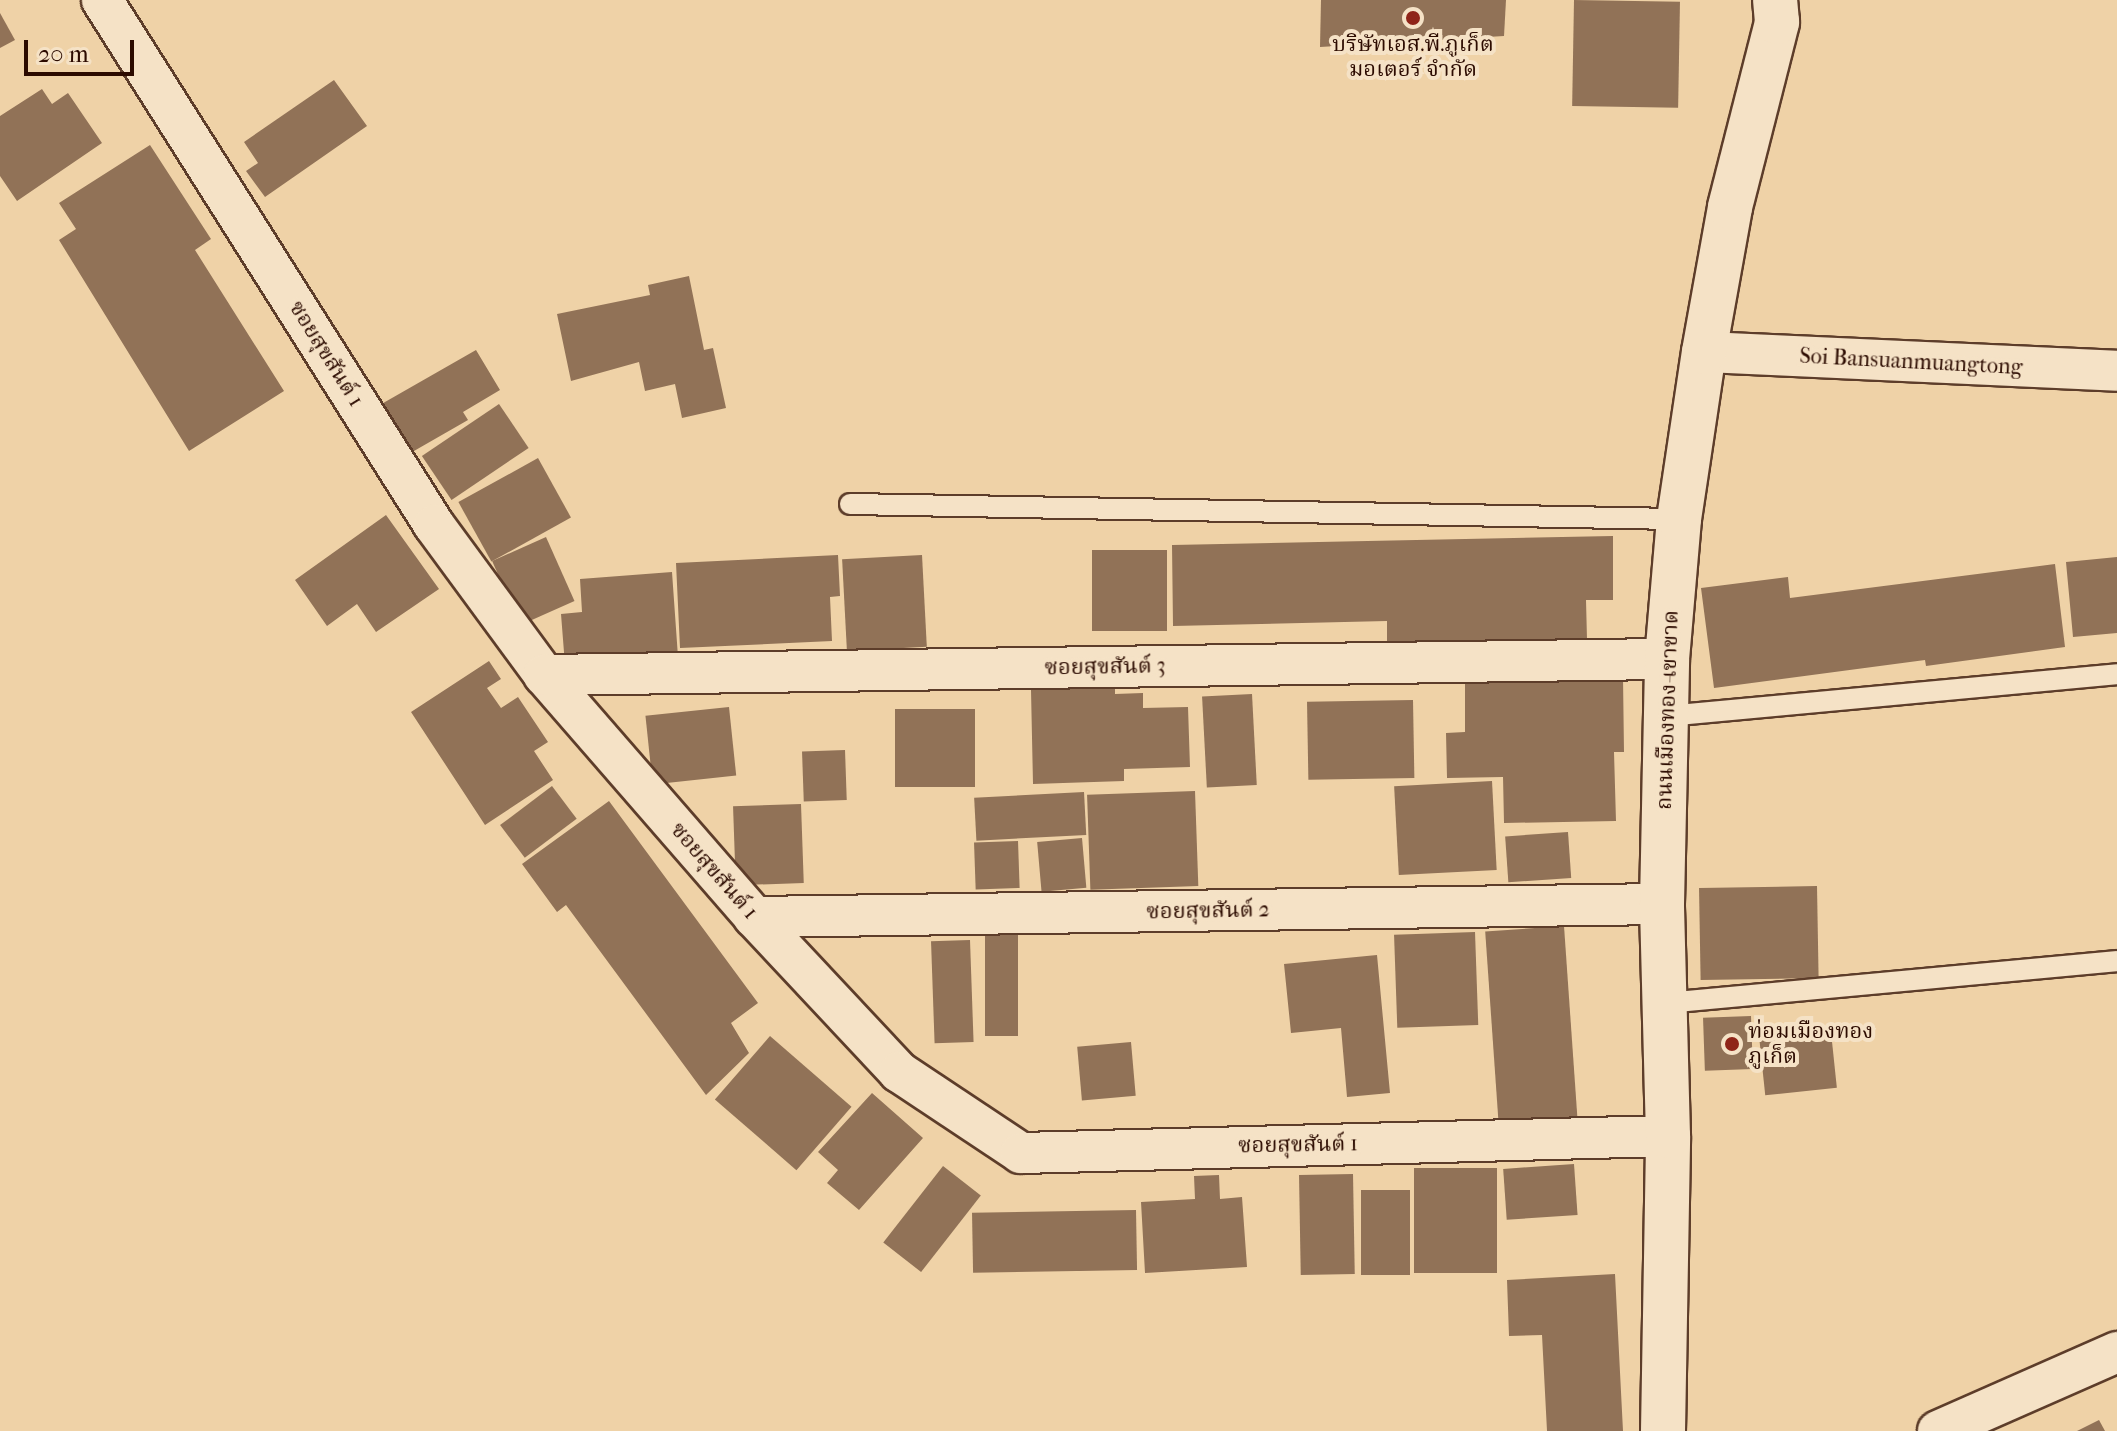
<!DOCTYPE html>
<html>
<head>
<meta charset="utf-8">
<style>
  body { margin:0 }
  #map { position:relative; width:2117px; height:1431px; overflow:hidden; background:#efd2a7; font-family:"IM FELL French Canon","Noto Serif Thai",serif }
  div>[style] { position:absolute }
  .building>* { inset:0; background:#917257; transform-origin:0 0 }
  .roads { filter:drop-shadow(2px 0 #5d3d2a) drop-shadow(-2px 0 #5d3d2a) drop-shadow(0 2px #5d3d2a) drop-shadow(0 -2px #5d3d2a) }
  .service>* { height:20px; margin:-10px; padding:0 10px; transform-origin:10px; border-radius:10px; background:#f5e2c6 }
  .minor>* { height:40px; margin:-20px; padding:0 20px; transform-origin:20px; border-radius:20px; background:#f5e2c6 }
  .tertiary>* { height:44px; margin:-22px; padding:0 22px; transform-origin:22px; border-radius:22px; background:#f5e2c6 }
  .dots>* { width:22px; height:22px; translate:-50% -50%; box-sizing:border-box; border:4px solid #f5e2c6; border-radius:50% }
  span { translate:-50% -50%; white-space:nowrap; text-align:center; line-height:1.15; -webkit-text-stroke:8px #f5e2c6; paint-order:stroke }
  .poi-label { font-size:22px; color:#2c0b00 }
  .left { translate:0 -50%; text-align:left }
  .street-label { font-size:22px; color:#2c0b00 }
  .scale { position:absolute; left:24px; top:40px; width:110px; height:36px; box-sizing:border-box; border:4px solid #2c0b00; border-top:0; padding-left:10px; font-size:24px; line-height:28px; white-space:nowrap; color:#2c0b00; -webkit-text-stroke:6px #f5e2c6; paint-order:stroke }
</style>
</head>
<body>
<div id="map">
  <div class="building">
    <i style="clip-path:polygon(1321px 0,1506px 0,1504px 36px,1320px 47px)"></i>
    <i style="left:1574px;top:0;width:106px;height:106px;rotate:1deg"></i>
    <i style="clip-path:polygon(0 13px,15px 40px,0 48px)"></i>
    <i style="clip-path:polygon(334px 80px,367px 126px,265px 197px,246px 171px,258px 163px,244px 142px)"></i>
    <i style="clip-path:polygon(42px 89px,52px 104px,68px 93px,102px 143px,17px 201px,0 176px,0 116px)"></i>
    <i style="clip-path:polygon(150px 145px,211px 239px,195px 250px,284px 391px,189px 451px,59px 240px,76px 229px,59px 203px)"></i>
    <i style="clip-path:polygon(689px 276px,704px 350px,713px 348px,726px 408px,682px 418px,675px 384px,645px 391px,639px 362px,571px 381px,557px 314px,650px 295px,648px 285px)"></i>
    <i style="clip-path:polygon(476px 350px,500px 390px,463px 412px,468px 420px,407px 455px,378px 406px)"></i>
    <i style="left:499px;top:404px;width:53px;height:93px;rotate:56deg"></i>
    <i style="left:538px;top:458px;width:68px;height:91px;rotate:61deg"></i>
    <i style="clip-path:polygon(386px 515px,439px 589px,376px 632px,357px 604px,327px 626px,295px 580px)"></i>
    <i style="clip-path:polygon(1613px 536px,1613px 600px,1586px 600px,1587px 639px,1387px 642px,1387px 621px,1173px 626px,1172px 545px)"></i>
    <i style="left:546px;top:537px;width:70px;height:59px;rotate:66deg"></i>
    <i style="left:1092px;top:550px;width:75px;height:81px"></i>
    <i style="clip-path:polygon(838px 555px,840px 596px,830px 597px,832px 641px,680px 648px,676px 563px)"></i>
    <i style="left:922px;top:555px;width:92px;height:80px;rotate:87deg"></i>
    <i style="clip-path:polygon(2117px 557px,2117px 633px,2073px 637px,2066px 562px)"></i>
    <i style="clip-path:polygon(2055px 564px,2065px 647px,1926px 666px,1925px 660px,1714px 688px,1701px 588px,1788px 577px,1790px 598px)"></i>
    <i style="clip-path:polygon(672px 572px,678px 657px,565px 665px,561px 614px,582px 612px,580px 579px)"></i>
    <i style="clip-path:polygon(489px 661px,501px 679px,487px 688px,501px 708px,518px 697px,548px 742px,534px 751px,553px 780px,485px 825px,411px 712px)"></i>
    <i style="clip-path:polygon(1623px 677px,1624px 752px,1614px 752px,1616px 821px,1504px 823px,1503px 777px,1447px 778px,1446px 733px,1465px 732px,1465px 681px)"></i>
    <i style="clip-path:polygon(1115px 687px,1115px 694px,1143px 693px,1143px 708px,1188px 707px,1190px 767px,1124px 769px,1124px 781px,1033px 784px,1031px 690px)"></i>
    <i style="left:1252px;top:694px;width:91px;height:50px;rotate:87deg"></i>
    <i style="left:1413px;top:700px;width:78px;height:106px;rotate:89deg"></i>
    <i style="left:729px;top:707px;width:69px;height:84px;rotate:84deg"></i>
    <i style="left:895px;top:709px;width:80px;height:78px"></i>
    <i style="left:845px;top:750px;width:50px;height:43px;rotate:88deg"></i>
    <i style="left:1492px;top:781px;width:89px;height:98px;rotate:87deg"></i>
    <i style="left:552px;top:786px;width:41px;height:65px;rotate:53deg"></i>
    <i style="left:1195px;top:791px;width:95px;height:108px;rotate:88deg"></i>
    <i style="left:1084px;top:792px;width:43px;height:110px;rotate:87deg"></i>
    <i style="clip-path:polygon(609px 801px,758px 1003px,731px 1023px,749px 1053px,706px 1095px,566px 905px,557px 912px,522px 864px)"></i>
    <i style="left:801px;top:804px;width:79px;height:68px;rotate:88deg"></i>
    <i style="left:1568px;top:832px;width:46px;height:63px;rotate:86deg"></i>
    <i style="left:1082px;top:838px;width:50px;height:45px;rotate:85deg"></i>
    <i style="left:1018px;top:841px;width:47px;height:44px;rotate:88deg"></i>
    <i style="left:1817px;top:886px;width:92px;height:118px;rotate:89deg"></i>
    <i style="left:1564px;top:926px;width:191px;height:79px;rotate:86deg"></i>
    <i style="left:985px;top:932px;width:33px;height:104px"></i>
    <i style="left:1475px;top:932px;width:93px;height:81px;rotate:88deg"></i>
    <i style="left:970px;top:940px;width:102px;height:39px;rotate:88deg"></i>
    <i style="clip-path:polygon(1377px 955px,1390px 1093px,1347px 1097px,1341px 1028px,1291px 1033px,1284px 964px)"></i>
    <i style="left:1751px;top:1016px;width:53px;height:48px;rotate:88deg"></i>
    <i style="left:1831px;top:1032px;width:56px;height:72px;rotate:84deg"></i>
    <i style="left:770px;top:1036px;width:108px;height:84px;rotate:41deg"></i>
    <i style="left:1131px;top:1042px;width:54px;height:54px;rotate:85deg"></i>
    <i style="clip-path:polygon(872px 1093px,923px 1138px,859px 1210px,827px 1183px,838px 1170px,818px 1152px)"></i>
    <i style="left:1574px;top:1164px;width:51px;height:71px;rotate:86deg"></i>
    <i style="left:943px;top:1166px;width:48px;height:97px;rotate:38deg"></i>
    <i style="left:1497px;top:1168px;width:105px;height:83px;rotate:90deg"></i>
    <i style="left:1353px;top:1174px;width:100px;height:54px;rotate:89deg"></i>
    <i style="clip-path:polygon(1219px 1175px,1220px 1199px,1242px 1197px,1247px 1267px,1145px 1273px,1141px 1202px,1195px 1199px,1194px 1176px)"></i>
    <i style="left:1361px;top:1190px;width:49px;height:85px"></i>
    <i style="left:1136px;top:1210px;width:60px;height:164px;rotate:89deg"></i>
    <i style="clip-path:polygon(1615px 1274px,1623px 1431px,1547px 1431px,1542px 1335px,1509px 1336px,1507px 1280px)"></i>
    <i style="clip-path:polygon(2099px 1420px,2105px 1431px,2077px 1431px)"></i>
  </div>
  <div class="roads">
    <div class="service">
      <i style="left:850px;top:504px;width:829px;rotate:1.04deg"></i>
      <i style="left:1666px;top:716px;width:453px;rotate:-5.3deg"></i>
      <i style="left:1665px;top:1003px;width:454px;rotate:-5.3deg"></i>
    </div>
    <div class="minor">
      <i style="left:102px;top:0;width:621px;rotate:57.69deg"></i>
      <i style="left:434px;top:525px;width:186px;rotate:53.7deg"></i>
      <i style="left:544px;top:675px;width:320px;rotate:49deg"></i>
      <i style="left:754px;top:917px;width:212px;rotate:46.9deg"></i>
      <i style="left:899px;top:1072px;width:146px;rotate:33.6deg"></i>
      <i style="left:1021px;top:1153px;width:647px;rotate:-1.51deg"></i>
      <i style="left:1704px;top:352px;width:413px;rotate:2.6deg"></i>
      <i style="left:544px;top:675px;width:1123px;rotate:-0.82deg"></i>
      <i style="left:754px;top:917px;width:908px;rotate:-0.82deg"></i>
      <i style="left:1938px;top:1431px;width:196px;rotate:-23.8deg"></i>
    </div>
    <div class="tertiary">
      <i style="left:1663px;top:1431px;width:295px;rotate:-89deg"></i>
      <i style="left:1668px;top:1136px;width:232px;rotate:-91.5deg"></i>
      <i style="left:1662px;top:904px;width:245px;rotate:-88.8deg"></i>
      <i style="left:1667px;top:659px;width:141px;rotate:-85.1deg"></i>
      <i style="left:1679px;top:519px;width:169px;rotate:-81.5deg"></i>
      <i style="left:1704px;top:352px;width:147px;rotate:-79.8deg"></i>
      <i style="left:1730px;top:207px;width:191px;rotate:-75.7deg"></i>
      <i style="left:1777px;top:22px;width:22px;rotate:-95deg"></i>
    </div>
  </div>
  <div class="dots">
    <i style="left:1413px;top:18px;background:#8f2418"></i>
    <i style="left:1732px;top:1044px;background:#8f2418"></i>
  </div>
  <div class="poi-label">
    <span style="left:1413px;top:57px">บริษัทเอส.พี.ภูเก็ต<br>มอเตอร์ จำกัด</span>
    <span class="left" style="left:1748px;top:1044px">ท่อมเมืองทอง<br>ภูเก็ต</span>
  </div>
  <div class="street-label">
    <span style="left:326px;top:354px;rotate:58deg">ซอยสุขสันต์ 1</span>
    <span style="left:1911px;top:362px;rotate:3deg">Soi Bansuanmuangtong</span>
    <span style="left:1105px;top:667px;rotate:-1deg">ซอยสุขสันต์ 3</span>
    <span style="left:1668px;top:710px;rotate:-88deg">ถนนเมืองทอง-เขาขาด</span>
    <span style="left:714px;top:871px;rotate:49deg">ซอยสุขสันต์ 1</span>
    <span style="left:1208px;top:911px;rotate:-1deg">ซอยสุขสันต์ 2</span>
    <span style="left:1298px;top:1145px;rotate:-1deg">ซอยสุขสันต์ 1</span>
  </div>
  <div class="scale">20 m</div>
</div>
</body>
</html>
